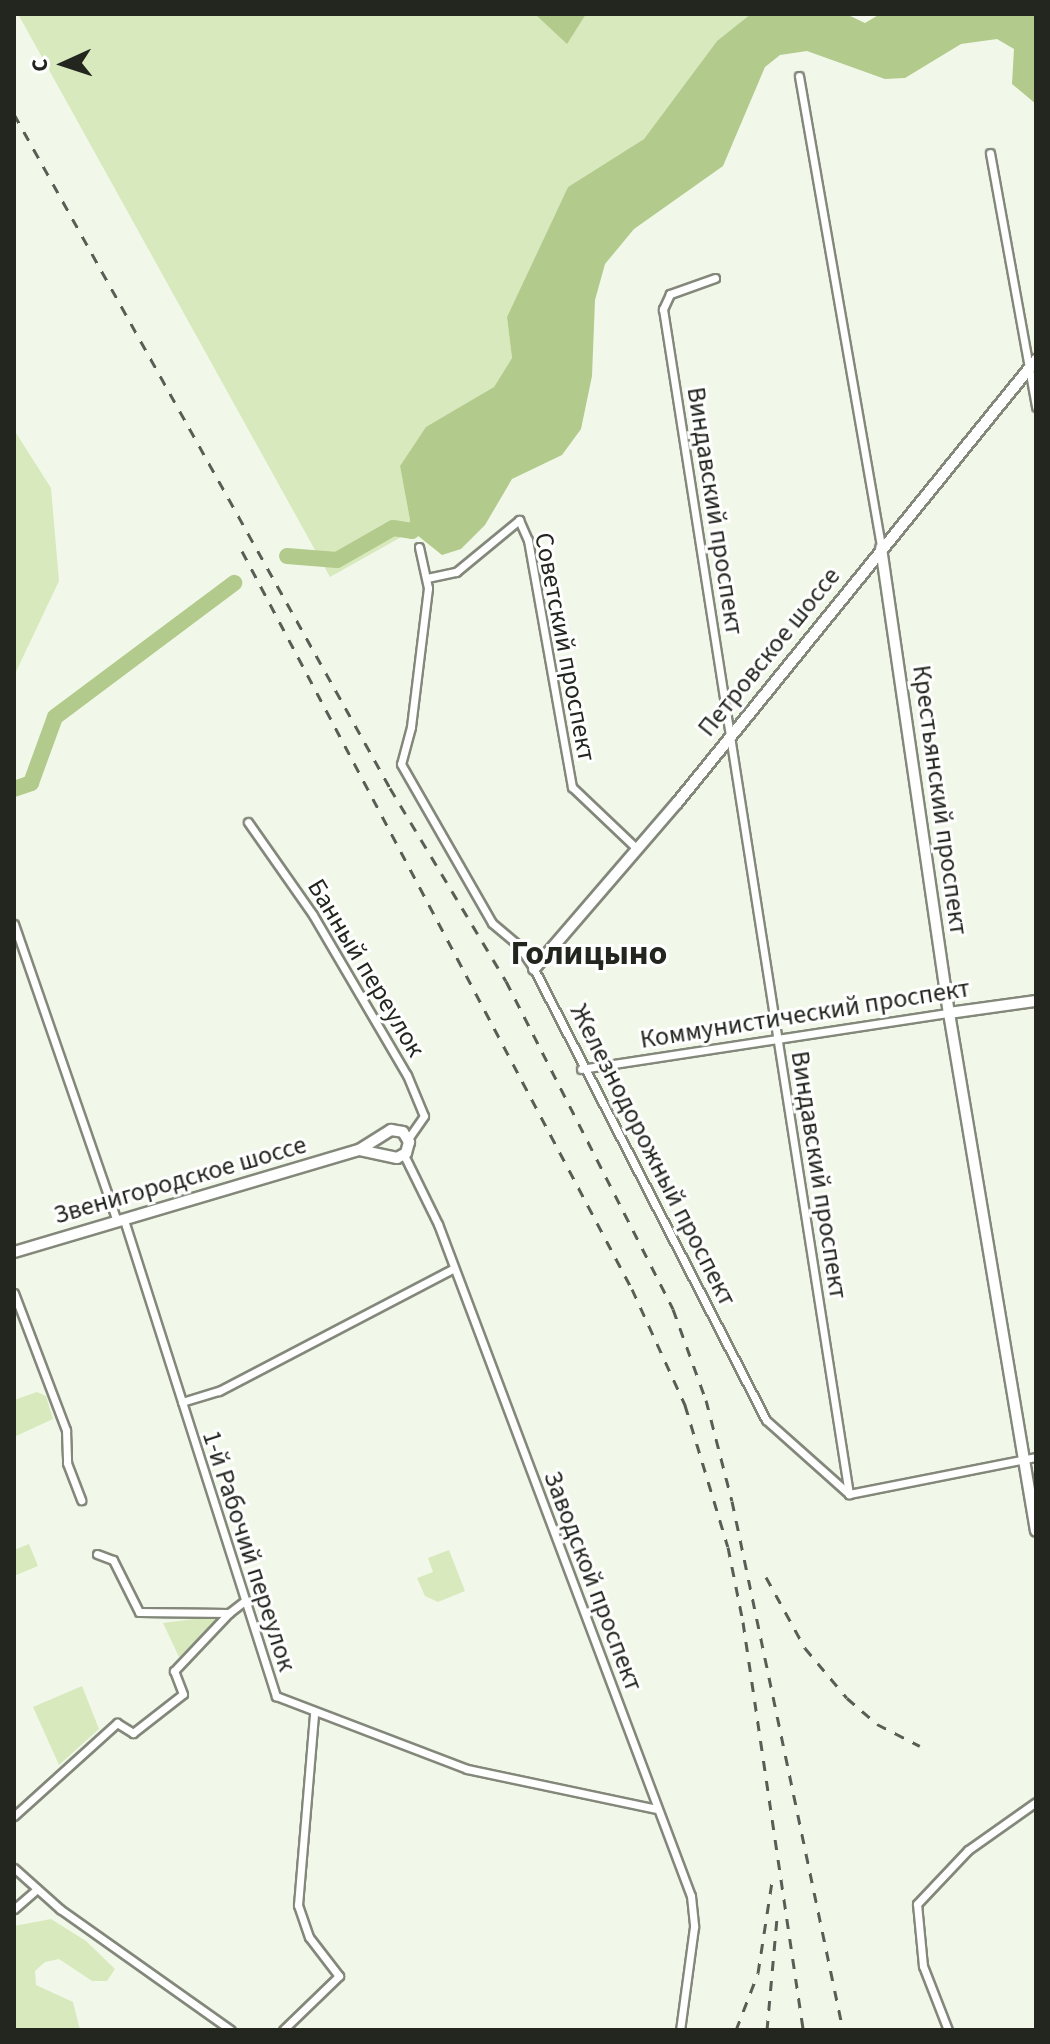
<!DOCTYPE html>
<html>
<head>
<meta charset="utf-8">
<style>
  body { margin:0 }
  #map { position:relative; width:1050px; height:2044px; overflow:hidden; background:#f1f8e9; font-family:"Source Sans 3",sans-serif }
  div>[style] { position:absolute }
  .green>* { inset:0; background:#d8e9bd }
  .water>* { inset:0; background:#b2ca8b }
  .river>* { height:16px; margin:-8px; padding:0 8px; transform-origin:8px; border-radius:8px; background:#b2ca8b }
  .roads { filter:drop-shadow(2px 0 #83887b) drop-shadow(-2px 0 #83887b) drop-shadow(0 2px #83887b) drop-shadow(0 -2px #83887b) }
  .street>* { height:7px; margin:-3.5px; padding:0 3.5px; transform-origin:3.5px; border-radius:3.5px; background:#fff }
  .secondary>* { height:10px; margin:-5px; padding:0 5px; transform-origin:5px; border-radius:5px; background:#fff }
  .rail>* { height:3px; margin-top:-1.5px; transform-origin:0; background:repeating-linear-gradient(90deg,#5a5d55 0 10px,transparent 0 20px) }
  span { translate:-50% -50%; white-space:nowrap; text-align:center; line-height:1.15; -webkit-text-stroke:6px #fff; paint-order:stroke }
  .street-label { font-size:26px; color:#23251f }
  .district-label { font-size:34px; color:#23251f; font-weight:700 }
  .frame { position:absolute; inset:0; border:16px solid #23251f; pointer-events:none }
  .north { position:absolute; left:24px; top:24px; width:80px; height:80px; -webkit-text-stroke:6px #fff; paint-order:stroke; rotate:267deg; font-size:22px; font-weight:700; line-height:32px; text-align:center; color:#23251f }
  .north::after { content:''; display:block; margin:auto; width:28px; height:36px; background:#23251f; clip-path:polygon(50% 0,100% 100%,50% 72%,0 100%) }
</style>
</head>
<body>
<div id="map">
  <div class="green">
    <i style="clip-path:polygon(18px 14px,752px 14px,717px 41px,644px 139px,568px 187px,507px 317px,512px 358px,494px 387px,426px 428px,400px 466px,412px 531px,330px 577px)"></i>
    <i style="clip-path:polygon(14px 393px,16px 433px,51px 488px,59px 581px,14px 676px)"></i>
    <i style="clip-path:polygon(37px 1392px,46px 1396px,53px 1419px,14px 1437px,14px 1400px)"></i>
    <i style="clip-path:polygon(29px 1544px,38px 1566px,14px 1576px,14px 1550px)"></i>
    <i style="clip-path:polygon(449px 1550px,465px 1591px,438px 1602px,425px 1596px,417px 1578px,433px 1572px,428px 1558px)"></i>
    <i style="clip-path:polygon(217px 1616px,218px 1619px,179px 1657px,163px 1623px)"></i>
    <i style="clip-path:polygon(82px 1686px,99px 1729px,59px 1765px,33px 1707px)"></i>
    <i style="clip-path:polygon(51px 1919px,86px 1941px,115px 1969px,107px 1981px,92px 1981px,59px 1959px,45px 1962px,35px 1971px,36px 1985px,73px 2002px,80px 2030px,14px 2030px,14px 1926px)"></i>
  </div>
  <div class="water">
    <i style="clip-path:polygon(535px 14px,586px 14px,567px 44px)"></i>
    <i style="clip-path:polygon(751px 14px,846px 14px,865px 23px,880px 14px,1036px 14px,1036px 104px,1012px 84px,1014px 49px,997px 39px,961px 44px,905px 78px,885px 79px,807px 51px,780px 55px,765px 67px,723px 166px,634px 229px,605px 264px,595px 300px,592px 376px,581px 429px,562px 455px,512px 479px,485px 525px,461px 549px,442px 555px,412px 531px,400px 466px,426px 427px,494px 387px,512px 358px,507px 317px,568px 187px,644px 139px,717px 41px)"></i>
  </div>
  <div class="river">
    <i style="left:287px;top:556px;width:50px;rotate:4.6deg"></i>
    <i style="left:337px;top:560px;width:64px;rotate:-29.7deg"></i>
    <i style="left:393px;top:528px;width:19px;rotate:9deg"></i>
    <i style="left:412px;top:531px;width:21px;rotate:-43deg"></i>
    <i style="left:14px;top:789px;width:18px;rotate:-19deg"></i>
    <i style="left:31px;top:783px;width:70px;rotate:-70deg"></i>
    <i style="left:55px;top:717px;width:224px;rotate:-36.8deg"></i>
  </div>
  <div class="roads">
    <div class="street">
      <i style="left:799px;top:76px;width:479px;rotate:80.1deg"></i>
      <i style="left:990px;top:153px;width:258px;rotate:79.7deg"></i>
      <i style="left:715px;top:278px;width:48px;rotate:160.4deg"></i>
      <i style="left:670px;top:294px;width:17px;rotate:115deg"></i>
      <i style="left:663px;top:309px;width:1200px;rotate:81.08deg"></i>
      <i style="left:419px;top:547px;width:42px;rotate:77.6deg"></i>
      <i style="left:428px;top:588px;width:140px;rotate:97deg"></i>
      <i style="left:411px;top:727px;width:38px;rotate:105deg"></i>
      <i style="left:401px;top:764px;width:183px;rotate:60.2deg"></i>
      <i style="left:492px;top:923px;width:34px;rotate:40deg"></i>
      <i style="left:518px;top:945px;width:29px;rotate:56deg"></i>
      <i style="left:534px;top:969px;width:507px;rotate:62.78deg"></i>
      <i style="left:766px;top:1420px;width:111px;rotate:41.7deg"></i>
      <i style="left:427px;top:578px;width:30px;rotate:-12deg"></i>
      <i style="left:456px;top:572px;width:82px;rotate:-39.5deg"></i>
      <i style="left:519px;top:520px;width:22px;rotate:66deg"></i>
      <i style="left:528px;top:540px;width:251px;rotate:79.9deg"></i>
      <i style="left:572px;top:787px;width:90px;rotate:43.6deg"></i>
      <i style="left:248px;top:822px;width:113px;rotate:55deg"></i>
      <i style="left:313px;top:915px;width:186px;rotate:59.6deg"></i>
      <i style="left:407px;top:1075px;width:44px;rotate:67.5deg"></i>
      <i style="left:424px;top:1116px;width:28px;rotate:125deg"></i>
      <i style="left:14px;top:924px;width:315px;rotate:70.9deg"></i>
      <i style="left:581px;top:1069px;width:372px;rotate:-8.7deg"></i>
      <i style="left:404px;top:1155px;width:77px;rotate:63.8deg"></i>
      <i style="left:438px;top:1224px;width:718px;rotate:69.37deg"></i>
      <i style="left:691px;top:1896px;width:31px;rotate:84deg"></i>
      <i style="left:694px;top:1927px;width:104px;rotate:97.7deg"></i>
      <i style="left:124px;top:1220px;width:500px;rotate:72.3deg"></i>
      <i style="left:276px;top:1696px;width:204px;rotate:20.9deg"></i>
      <i style="left:467px;top:1769px;width:194px;rotate:11.9deg"></i>
      <i style="left:14px;top:1293px;width:147px;rotate:69.2deg"></i>
      <i style="left:66px;top:1430px;width:33px;rotate:88deg"></i>
      <i style="left:67px;top:1463px;width:40px;rotate:69deg"></i>
      <i style="left:182px;top:1402px;width:39px;rotate:-17deg"></i>
      <i style="left:219px;top:1391px;width:265px;rotate:-27.6deg"></i>
      <i style="left:849px;top:1494px;width:191px;rotate:-11.2deg"></i>
      <i style="left:97px;top:1554px;width:17px;rotate:21deg"></i>
      <i style="left:113px;top:1560px;width:58px;rotate:63.4deg"></i>
      <i style="left:139px;top:1612px;width:90px;rotate:0.6deg"></i>
      <i style="left:229px;top:1613px;width:18px;rotate:-38deg"></i>
      <i style="left:14px;top:1816px;width:139px;rotate:-42.1deg"></i>
      <i style="left:117px;top:1723px;width:19px;rotate:32deg"></i>
      <i style="left:133px;top:1733px;width:63px;rotate:-38deg"></i>
      <i style="left:183px;top:1694px;width:25px;rotate:-111deg"></i>
      <i style="left:174px;top:1671px;width:80px;rotate:-46.5deg"></i>
      <i style="left:14px;top:1868px;width:62px;rotate:41.7deg"></i>
      <i style="left:60px;top:1909px;width:209px;rotate:35.3deg"></i>
      <i style="left:14px;top:1909px;width:30px;rotate:-41deg"></i>
      <i style="left:283px;top:2030px;width:78px;rotate:-44deg"></i>
      <i style="left:339px;top:1976px;width:49px;rotate:-127.6deg"></i>
      <i style="left:309px;top:1937px;width:34px;rotate:-109deg"></i>
      <i style="left:298px;top:1905px;width:193px;rotate:-85.2deg"></i>
      <i style="left:948px;top:2030px;width:69px;rotate:-111.3deg"></i>
      <i style="left:923px;top:1966px;width:62px;rotate:-95.5deg"></i>
      <i style="left:917px;top:1904px;width:74px;rotate:-46.6deg"></i>
      <i style="left:968px;top:1850px;width:83px;rotate:-35.2deg"></i>
    </div>
    <div class="secondary">
      <i style="left:881px;top:548px;width:470px;rotate:81.7deg"></i>
      <i style="left:949px;top:1013px;width:525px;rotate:80.47deg"></i>
      <i style="left:534px;top:969px;width:219px;rotate:-49.3deg"></i>
      <i style="left:677px;top:803px;width:570px;rotate:-50.98deg"></i>
      <i style="left:949px;top:1013px;width:88px;rotate:-7.9deg"></i>
      <i style="left:14px;top:1252px;width:360px;rotate:-16.5deg"></i>
      <i style="left:359px;top:1150px;width:38px;rotate:-32deg"></i>
      <i style="left:391px;top:1130px;width:12px;rotate:9deg"></i>
      <i style="left:403px;top:1132px;width:12px;rotate:59deg"></i>
      <i style="left:409px;top:1142px;width:11px;rotate:105deg"></i>
      <i style="left:406px;top:1153px;width:10px;rotate:151deg"></i>
      <i style="left:397px;top:1158px;width:39px;rotate:-168deg"></i>
    </div>
  </div>
  <div class="rail">
    <i style="left:14px;top:114px;width:772px;rotate:60.84deg"></i>
    <i style="left:390px;top:788px;width:225px;rotate:59deg"></i>
    <i style="left:506px;top:981px;width:368px;rotate:63deg"></i>
    <i style="left:673px;top:1309px;width:97px;rotate:70.1deg"></i>
    <i style="left:706px;top:1400px;width:104px;rotate:75.6deg"></i>
    <i style="left:732px;top:1501px;width:541px;rotate:78.15deg"></i>
    <i style="left:242px;top:551px;width:835px;rotate:62.15deg"></i>
    <i style="left:632px;top:1289px;width:128px;rotate:65.4deg"></i>
    <i style="left:685px;top:1405px;width:148px;rotate:73.2deg"></i>
    <i style="left:728px;top:1547px;width:76px;rotate:78.7deg"></i>
    <i style="left:743px;top:1622px;width:412px;rotate:81.6deg"></i>
    <i style="left:766px;top:1577px;width:81px;rotate:61.2deg"></i>
    <i style="left:805px;top:1648px;width:65px;rotate:50deg"></i>
    <i style="left:847px;top:1698px;width:40px;rotate:41deg"></i>
    <i style="left:877px;top:1724px;width:48px;rotate:27.1deg"></i>
    <i style="left:736px;top:2030px;width:61px;rotate:-68.9deg"></i>
    <i style="left:758px;top:1973px;width:99px;rotate:-81.3deg"></i>
    <i style="left:767px;top:2030px;width:111px;rotate:-84.9deg"></i>
  </div>
  <div class="street-label">
    <span style="left:715px;top:511px;rotate:81deg">Виндавский проспект</span>
    <span style="left:565px;top:647px;rotate:79deg">Советский проспект</span>
    <span style="left:769px;top:652px;rotate:-51deg">Петровское шоссе</span>
    <span style="left:940px;top:800px;rotate:82deg">Крестьянский проспект</span>
    <span style="left:366px;top:968px;rotate:59deg">Банный переулок</span>
    <span style="left:805px;top:1014px;rotate:-9deg">Коммунистический проспект</span>
    <span style="left:653px;top:1155px;rotate:63deg">Железнодорожный проспект</span>
    <span style="left:819px;top:1175px;rotate:81deg">Виндавский проспект</span>
    <span style="left:180px;top:1180px;rotate:-16deg">Звенигородское шоссе</span>
    <span style="left:249px;top:1551px;rotate:72deg">1-й Рабочий переулок</span>
    <span style="left:593px;top:1581px;rotate:69deg">Заводской проспект</span>
  </div>
  <div class="district-label">
    <span style="left:589px;top:954px">Голицыно</span>
  </div>
  <div class="frame"></div>
  <div class="north">С</div>
</div>
</body>
</html>
